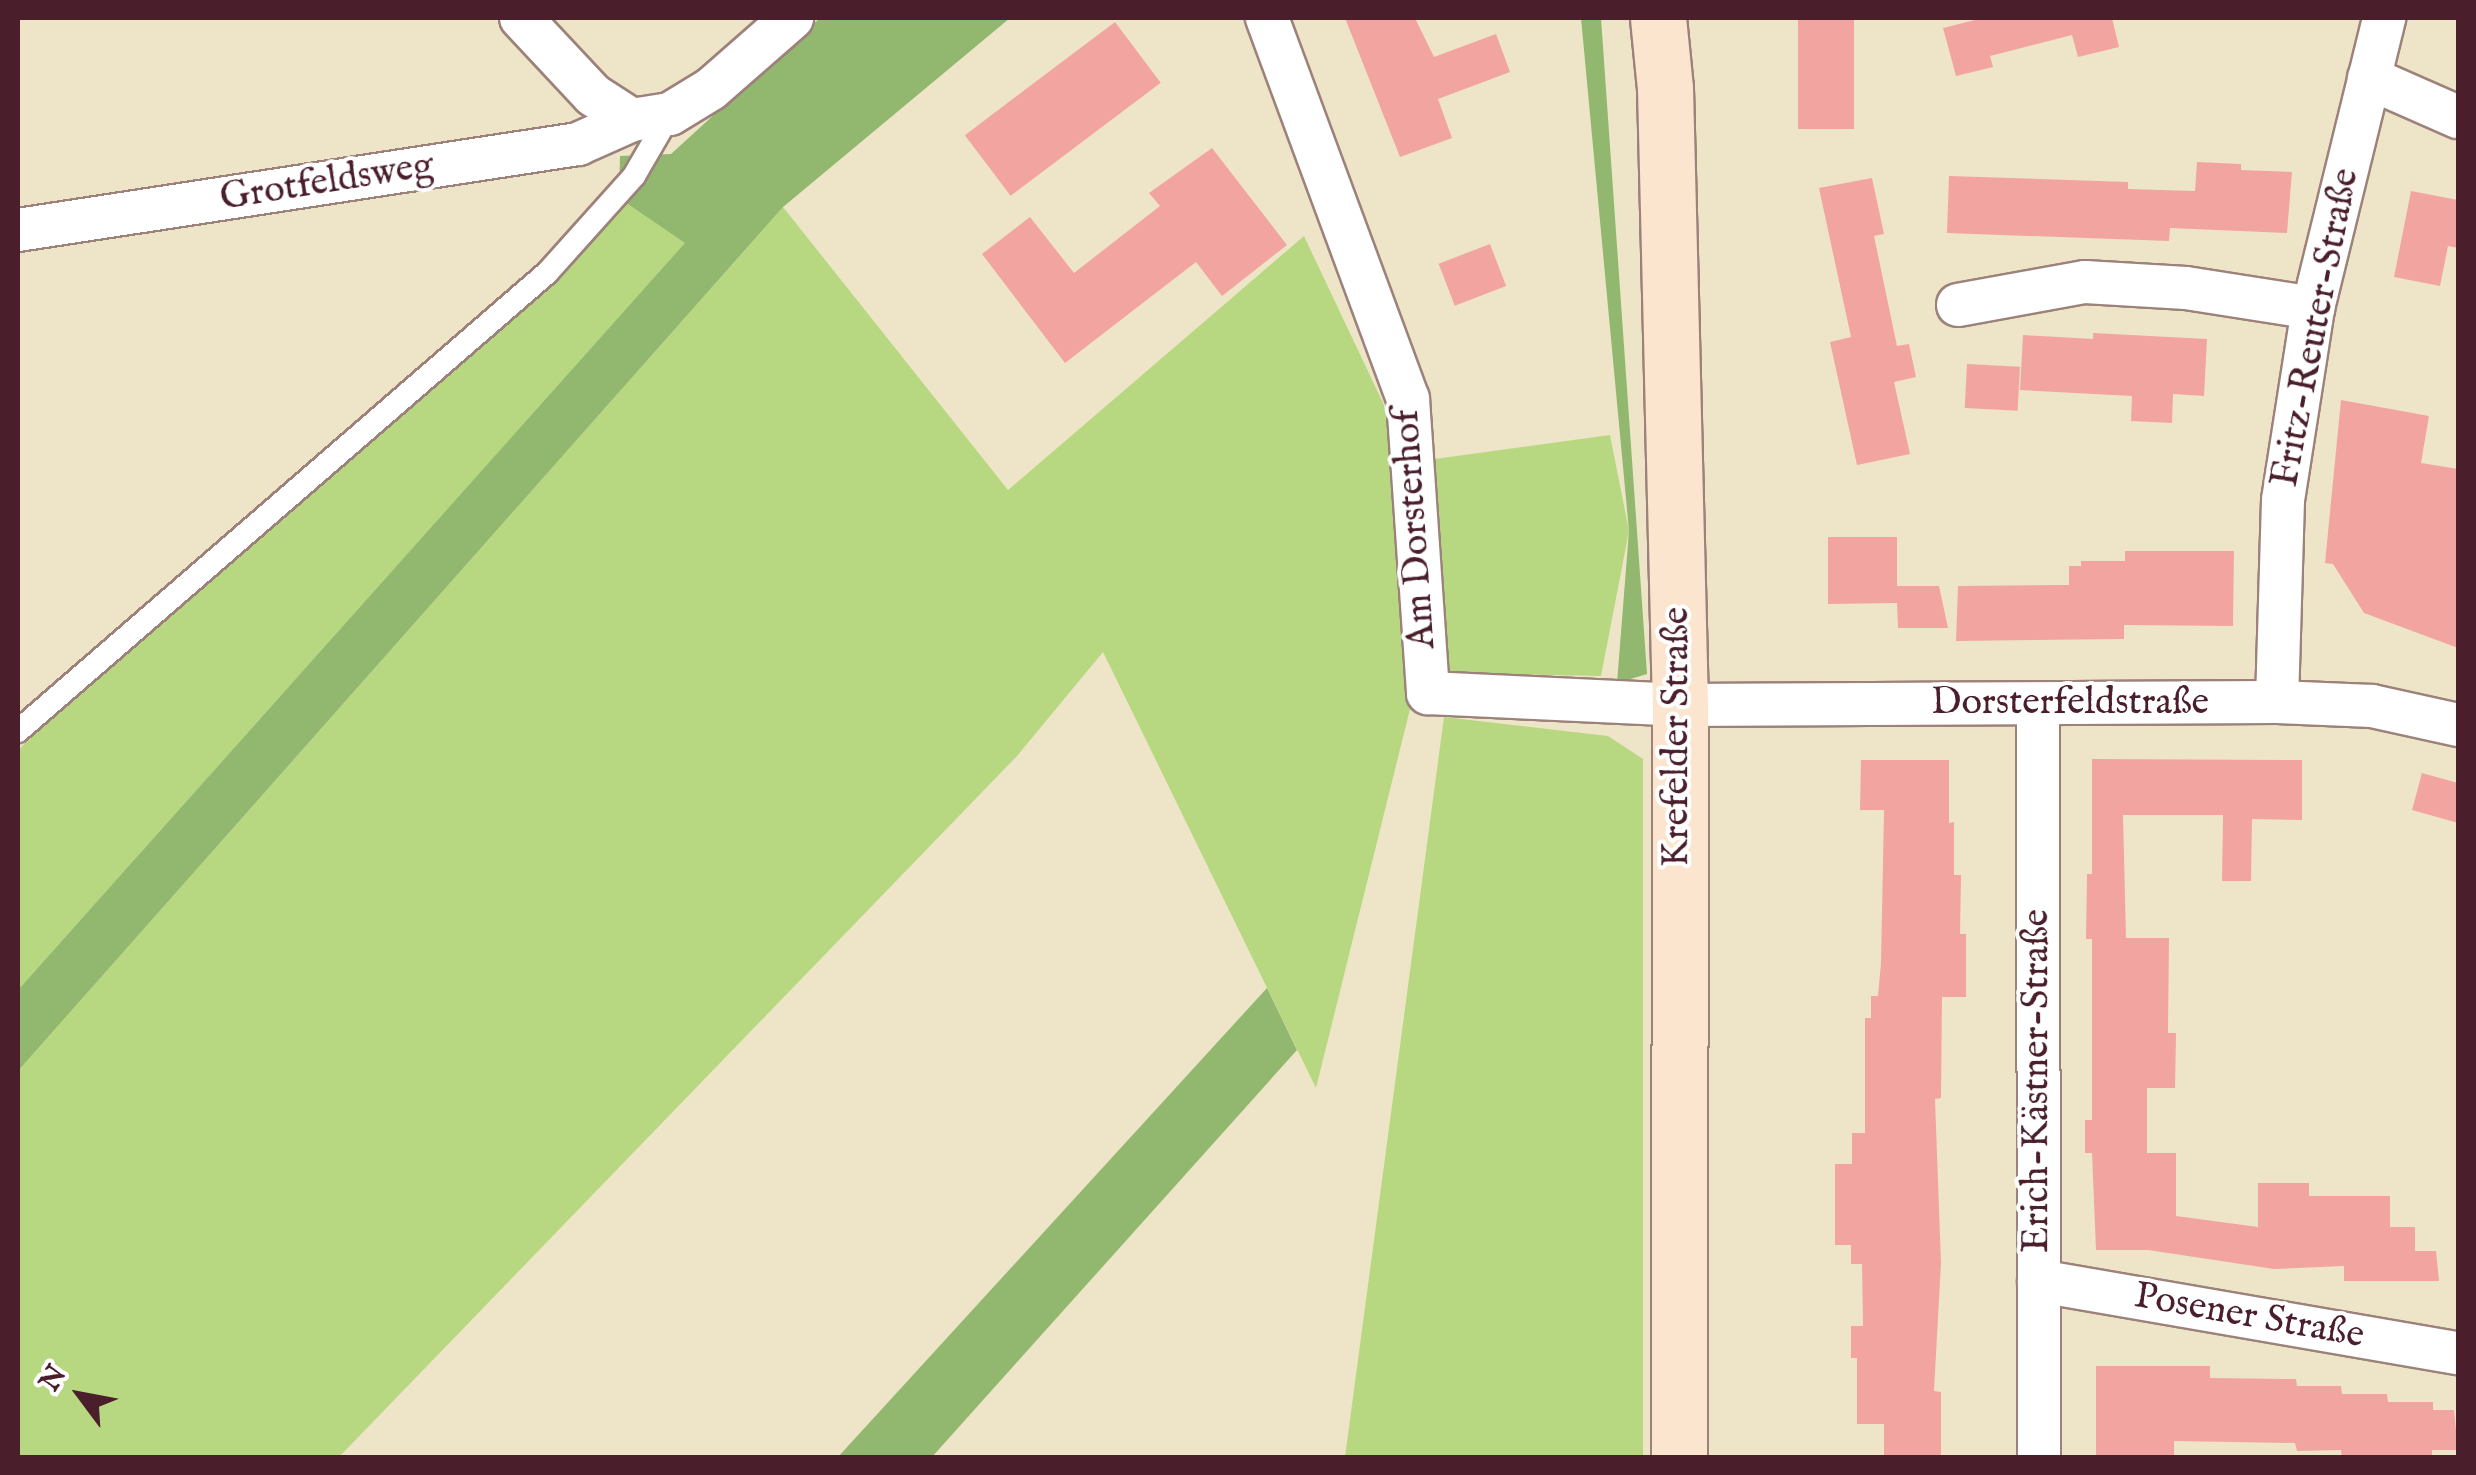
<!DOCTYPE html>
<html>
<head>
<meta charset="utf-8">
<style>
  body { margin:0 }
  #map { position:relative; width:2476px; height:1475px; overflow:hidden; background:#eee5c8; font-family:"IM FELL English",serif }
  div>[style] { position:absolute }
  .green>* { inset:0; background:#b7d880 }
  .forest>* { inset:0; background:#91b86e }
  .building>* { inset:0; background:#f2a5a0; transform-origin:0 0 }
  .roads { filter:drop-shadow(2px 0 #9c827a) drop-shadow(-2px 0 #9c827a) drop-shadow(0 2px #9c827a) drop-shadow(0 -2px #9c827a) }
  .lane>* { height:22px; margin:-11px; padding:0 11px; transform-origin:11px; border-radius:11px; background:#fff }
  .street>* { height:42px; margin:-21px; padding:0 21px; transform-origin:21px; border-radius:21px; background:#fff }
  .secondary>* { height:55px; margin:-27.5px; padding:0 27.5px; transform-origin:27.5px; border-radius:27.5px; background:#fbe5cf }
  span { translate:-50% -50%; white-space:nowrap; text-align:center; line-height:1.15; -webkit-text-stroke:8px #fff; paint-order:stroke }
  .street-label { font-size:38px; color:#4a1f2b }
  .frame { position:absolute; inset:0; border:20px solid #4a1f2b; pointer-events:none }
  .north { position:absolute; left:30px; top:1345px; width:100px; height:100px; -webkit-text-stroke:8px #fff; paint-order:stroke; rotate:302deg; font-size:28px; font-weight:700; line-height:40px; text-align:center; color:#4a1f2b }
  .north::after { content:''; display:block; margin:auto; width:35px; height:45px; background:#4a1f2b; clip-path:polygon(50% 0,100% 100%,50% 72%,0 100%) }
</style>
</head>
<body>
<div id="map">
  <div class="green">
    <i style="clip-path:polygon(619px 198px,686px 243px,18px 990px,18px 750px)"></i>
    <i style="clip-path:polygon(783px 207px,1008px 490px,1304px 236px,1384px 405px,1397px 465px,1413px 697px,1316px 1088px,1103px 652px,1017px 756px,339px 1457px,18px 1458px,18px 1071px)"></i>
    <i style="clip-path:polygon(1610px 435px,1629px 531px,1601px 676px,1450px 673px,1420px 461px)"></i>
    <i style="clip-path:polygon(1444px 717px,1608px 736px,1643px 759px,1643px 1457px,1345px 1457px)"></i>
  </div>
  <div class="forest">
    <i style="clip-path:polygon(820px 18px,1010px 18px,783px 207px,18px 1071px,18px 990px,685px 243px,619px 198px,620px 156px,671px 154px)"></i>
    <i style="clip-path:polygon(1581px 18px,1601px 18px,1647px 674px,1617px 683px,1629px 531px)"></i>
    <i style="clip-path:polygon(1267px 988px,1297px 1050px,932px 1457px,838px 1457px)"></i>
  </div>
  <div class="building">
    <i style="clip-path:polygon(1345px 18px,1415px 18px,1434px 57px,1496px 34px,1510px 72px,1438px 99px,1452px 138px,1400px 157px)"></i>
    <i style="left:1798px;top:18px;width:56px;height:111px"></i>
    <i style="clip-path:polygon(1983px 18px,2112px 18px,2119px 47px,2078px 57px,2072px 35px,1990px 56px,1993px 67px,1956px 76px,1943px 28px)"></i>
    <i style="left:1115px;top:22px;width:76px;height:188px;rotate:53deg"></i>
    <i style="clip-path:polygon(1212px 148px,1287px 245px,1222px 296px,1196px 262px,1065px 363px,982px 254px,1030px 217px,1074px 273px,1160px 206px,1149px 193px)"></i>
    <i style="clip-path:polygon(2197px 162px,2241px 164px,2241px 170px,2292px 172px,2287px 233px,2170px 228px,2169px 241px,1947px 233px,1949px 176px,2128px 182px,2128px 189px,2195px 191px)"></i>
    <i style="clip-path:polygon(1872px 178px,1884px 234px,1874px 236px,1897px 346px,1909px 344px,1916px 377px,1894px 382px,1910px 454px,1857px 465px,1830px 342px,1851px 337px,1819px 188px)"></i>
    <i style="clip-path:polygon(2411px 191px,2458px 200px,2458px 248px,2448px 246px,2440px 286px,2394px 277px)"></i>
    <i style="left:1490px;top:244px;width:45px;height:55px;rotate:69deg"></i>
    <i style="clip-path:polygon(2093px 333px,2207px 339px,2204px 396px,2173px 394px,2172px 423px,2131px 421px,2132px 396px,2020px 390px,2023px 335px,2093px 339px)"></i>
    <i style="left:1967px;top:364px;width:53px;height:44px;rotate:3deg"></i>
    <i style="clip-path:polygon(2341px 400px,2429px 416px,2421px 463px,2458px 469px,2458px 648px,2364px 613px,2333px 564px,2325px 563px)"></i>
    <i style="clip-path:polygon(1828px 537px,1897px 537px,1897px 586px,1939px 586px,1948px 628px,1898px 628px,1897px 603px,1828px 604px)"></i>
    <i style="clip-path:polygon(2125px 551px,2234px 551px,2233px 626px,2124px 625px,2124px 639px,1956px 641px,1958px 586px,2069px 585px,2069px 566px,2081px 566px,2081px 561px,2125px 561px)"></i>
    <i style="clip-path:polygon(2092px 759px,2302px 760px,2302px 820px,2252px 819px,2251px 881px,2222px 881px,2223px 815px,2123px 815px,2126px 938px,2169px 938px,2168px 1033px,2176px 1033px,2175px 1088px,2147px 1088px,2147px 1153px,2176px 1153px,2176px 1216px,2258px 1227px,2258px 1183px,2309px 1183px,2309px 1196px,2390px 1196px,2390px 1227px,2415px 1227px,2415px 1251px,2436px 1251px,2439px 1281px,2344px 1281px,2344px 1266px,2274px 1269px,2148px 1250px,2096px 1250px,2092px 1153px,2085px 1153px,2085px 1120px,2092px 1120px,2092px 939px,2086px 939px,2087px 874px,2092px 874px)"></i>
    <i style="clip-path:polygon(1861px 760px,1949px 760px,1949px 823px,1954px 822px,1954px 875px,1961px 875px,1960px 934px,1966px 934px,1966px 997px,1942px 997px,1941px 1098px,1935px 1099px,1941px 1263px,1934px 1391px,1941px 1392px,1941px 1458px,1884px 1458px,1884px 1424px,1857px 1424px,1857px 1358px,1851px 1358px,1851px 1326px,1863px 1326px,1862px 1264px,1851px 1264px,1851px 1245px,1835px 1245px,1835px 1164px,1852px 1164px,1852px 1133px,1865px 1133px,1865px 1018px,1871px 1018px,1871px 996px,1878px 996px,1881px 963px,1884px 810px,1860px 810px)"></i>
    <i style="clip-path:polygon(2422px 773px,2458px 783px,2458px 823px,2412px 810px)"></i>
    <i style="clip-path:polygon(2096px 1366px,2210px 1366px,2210px 1378px,2296px 1379px,2297px 1386px,2341px 1386px,2342px 1394px,2387px 1394px,2388px 1402px,2433px 1402px,2433px 1410px,2454px 1410px,2458px 1450px,2432px 1450px,2432px 1458px,2342px 1458px,2341px 1450px,2297px 1451px,2295px 1443px,2174px 1441px,2174px 1458px,2096px 1458px)"></i>
  </div>
  <div class="roads">
    <div class="lane">
      <i style="left:18px;top:731px;width:700px;rotate:-40.89deg"></i>
      <i style="left:547px;top:273px;width:130px;rotate:-48.1deg"></i>
      <i style="left:634px;top:176px;width:72px;rotate:-59.9deg"></i>
    </div>
    <div class="street">
      <i style="left:521px;top:18px;width:105px;rotate:46.9deg"></i>
      <i style="left:593px;top:95px;width:46px;rotate:32.7deg"></i>
      <i style="left:632px;top:120px;width:38px;rotate:-9deg"></i>
      <i style="left:670px;top:114px;width:48px;rotate:-31.4deg"></i>
      <i style="left:711px;top:89px;width:108px;rotate:-41.2deg"></i>
      <i style="left:1267px;top:18px;width:406px;rotate:69.7deg"></i>
      <i style="left:1408px;top:399px;width:295px;rotate:86.1deg"></i>
      <i style="left:1428px;top:693px;width:252px;rotate:2.7deg"></i>
      <i style="left:1680px;top:705px;width:597px;rotate:-0.29deg"></i>
      <i style="left:2277px;top:702px;width:95px;rotate:2.4deg"></i>
      <i style="left:2372px;top:706px;width:88px;rotate:12.5deg"></i>
      <i style="left:2369px;top:78px;width:97px;rotate:23.7deg"></i>
      <i style="left:18px;top:230px;width:567px;rotate:-8.73deg"></i>
      <i style="left:578px;top:144px;width:59px;rotate:-24deg"></i>
      <i style="left:1958px;top:305px;width:129px;rotate:-10.3deg"></i>
      <i style="left:2085px;top:282px;width:101px;rotate:3.4deg"></i>
      <i style="left:2186px;top:288px;width:129px;rotate:8.9deg"></i>
      <i style="left:2277px;top:702px;width:202px;rotate:-88.3deg"></i>
      <i style="left:2283px;top:500px;width:194px;rotate:-81.1deg"></i>
      <i style="left:2313px;top:308px;width:299px;rotate:-76.2deg"></i>
      <i style="left:2038px;top:705px;width:753px;rotate:89.92deg"></i>
      <i style="left:2039px;top:1281px;width:425px;rotate:9.8deg"></i>
    </div>
    <div class="secondary">
      <i style="left:1658px;top:18px;width:70px;rotate:84.3deg"></i>
      <i style="left:1665px;top:88px;width:617px;rotate:88.61deg"></i>
      <i style="left:1680px;top:705px;width:753px;rotate:90.08deg"></i>
    </div>
  </div>
  <div class="street-label">
    <span style="left:327px;top:183px;rotate:-9deg">Grotfeldsweg</span>
    <span style="left:2317px;top:328px;rotate:-79deg">Fritz-Reuter-Straße</span>
    <span style="left:1416px;top:529px;rotate:-94deg">Am Dorsterhof</span>
    <span style="left:2070px;top:704px">Dorsterfeldstraße</span>
    <span style="left:1678px;top:737px;rotate:-90deg">Krefelder Straße</span>
    <span style="left:2038px;top:1081px;rotate:-90deg">Erich-Kästner-Straße</span>
    <span style="left:2249px;top:1317px;rotate:10deg">Posener Straße</span>
  </div>
  <div class="frame"></div>
  <div class="north">N</div>
</div>
</body>
</html>
